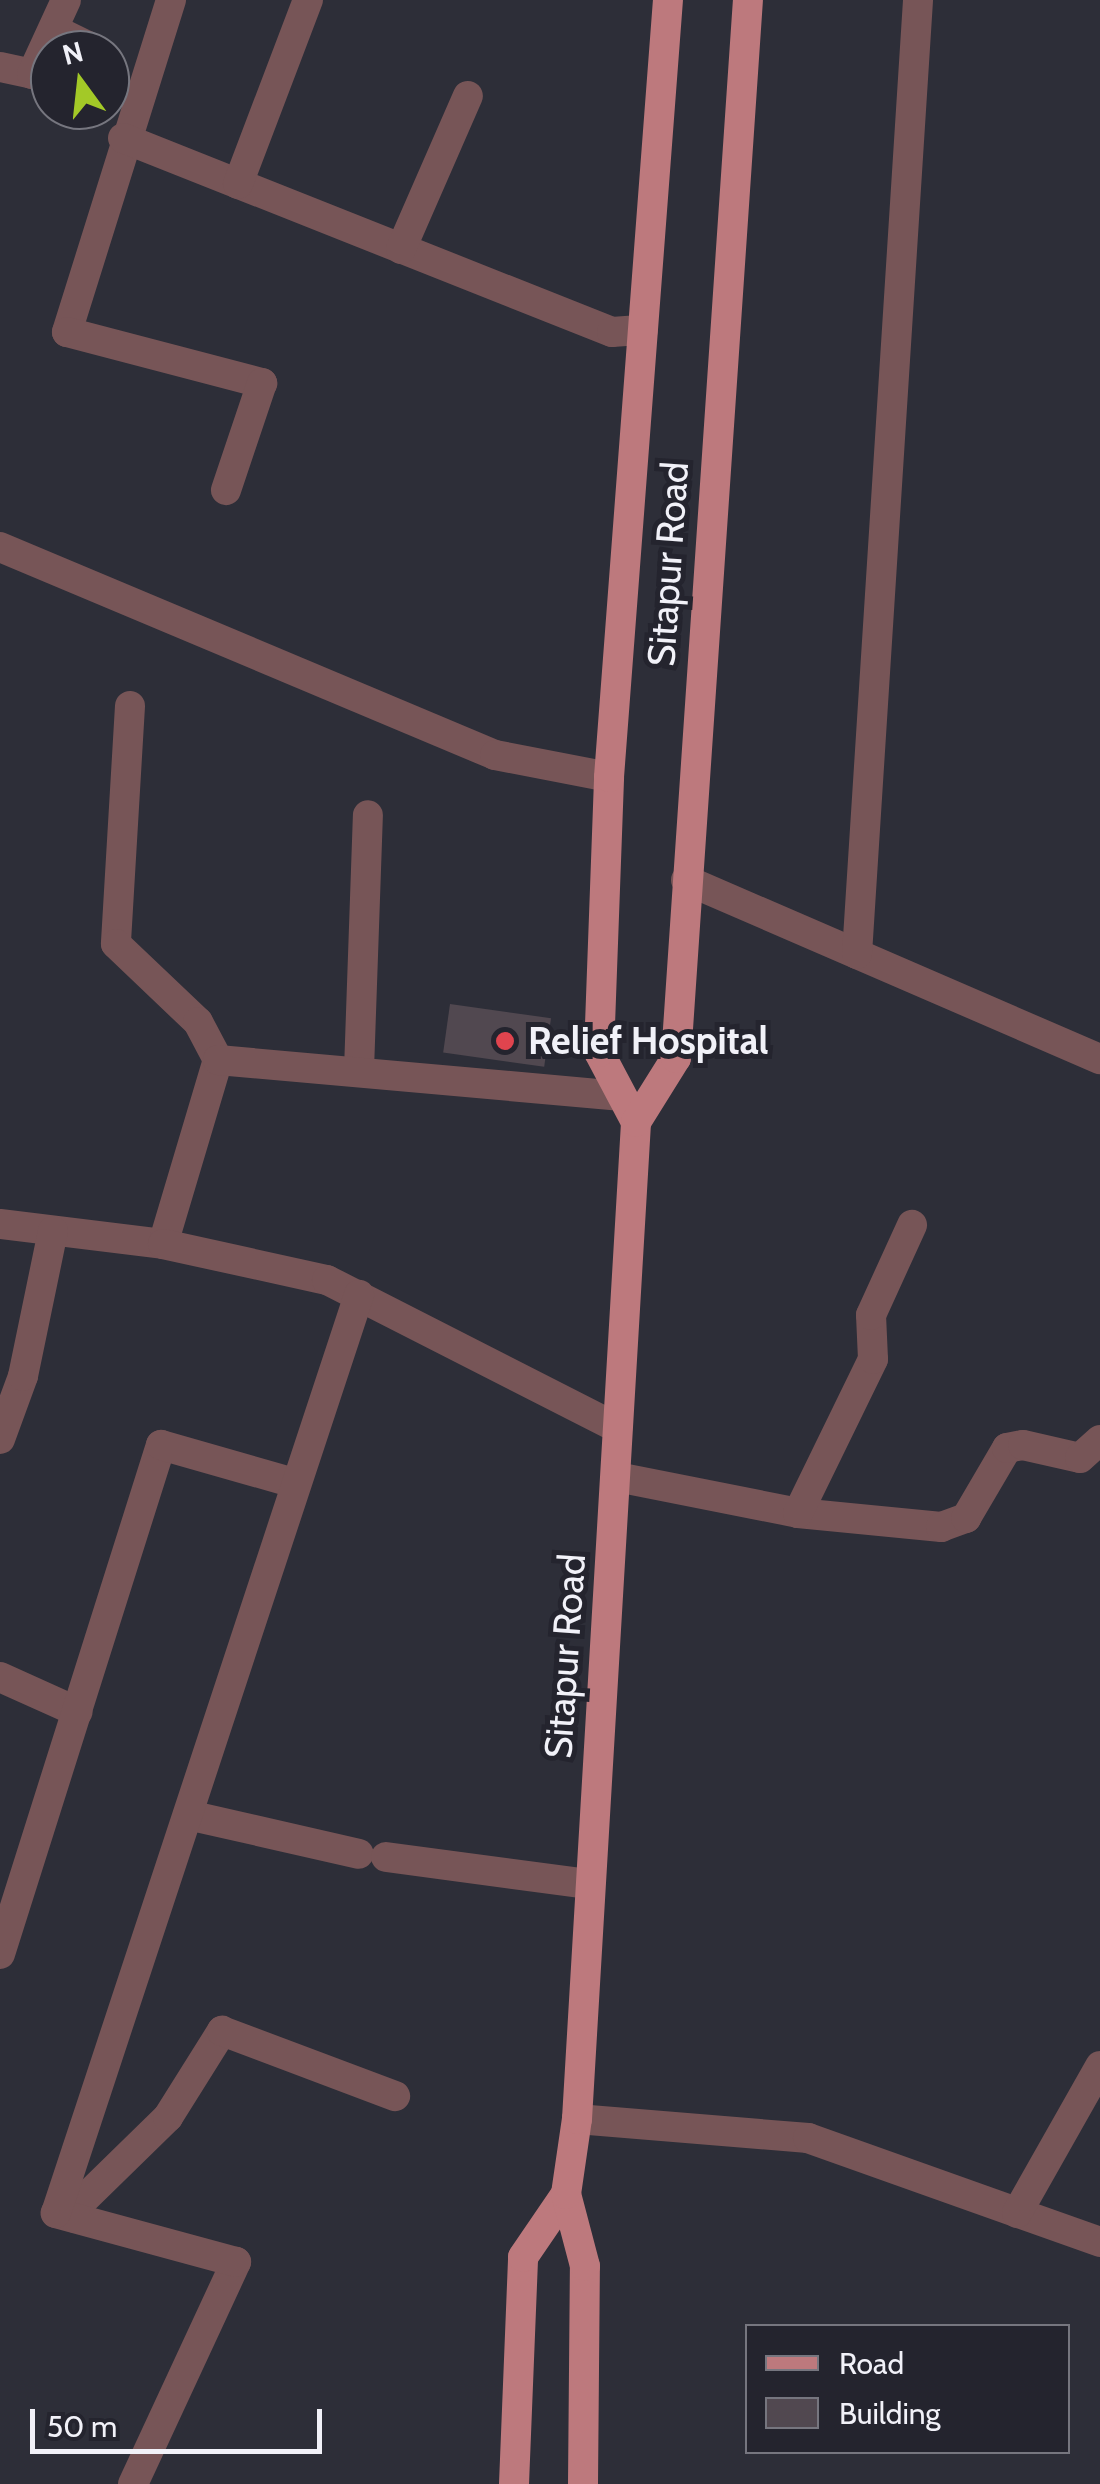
<!DOCTYPE html>
<html>
<head>
<meta charset="utf-8">
<style>
  body { margin:0 }
  #map { position:relative; width:1100px; height:2484px; overflow:hidden; background:#2d2e38; font-family:Cabin,sans-serif }
  div>[style] { position:absolute }
  .building>* { inset:0; background:#514850; transform-origin:0 0 }
  .street>* { height:30px; margin:-15px; padding:0 15px; transform-origin:15px; border-radius:15px; background:#775557 }
  .primary>* { height:30px; margin:-15px; padding:0 15px; transform-origin:15px; border-radius:15px; background:#bd797d }
  .dots>* { width:28px; height:28px; translate:-50% -50%; box-sizing:border-box; border:5px solid #24242e; border-radius:50% }
  span { translate:-50% -50%; white-space:nowrap; text-align:center; line-height:1.15; -webkit-text-stroke:10px #24242e; paint-order:stroke }
  .street-label { font-size:38px; color:#f1f1f8 }
  .poi-label { font-size:38px; color:#f1f1f8; font-weight:700 }
  .left { translate:0 -50%; text-align:left }
  .legend { position:absolute; left:745px; top:2324px; width:325px; height:130px; box-sizing:border-box; background:#24242e; border:2px solid #76767f; margin:0; padding:12px 18px; list-style:none; font-size:30px; color:#f1f1f8 }
  .legend li { display:flex; align-items:center; gap:20px; height:50px }
  .legend b { width:50px; border:2px solid #76767f }
  .north { position:absolute; left:30px; top:30px; width:100px; height:100px; box-sizing:border-box; background:#24242e; border:2px solid #76767f; border-radius:50%; rotate:345deg; font-size:28px; font-weight:700; line-height:40px; text-align:center; color:#f1f1f8 }
  .north::after { content:''; display:block; margin:auto; width:35px; height:45px; background:#a3c927; clip-path:polygon(50% 0,100% 100%,50% 72%,0 100%) }
  .scale { position:absolute; left:30px; top:2409px; width:292px; height:45px; box-sizing:border-box; border:5px solid #f1f1f8; border-top:0; padding-left:12px; font-size:30px; line-height:35px; white-space:nowrap; color:#f1f1f8; -webkit-text-stroke:8px #24242e; paint-order:stroke }
</style>
</head>
<body>
<div id="map">
  <div class="building">
    <i style="left:450px;top:1004px;width:102px;height:49px;rotate:8deg"></i>
  </div>
  <div class="street">
    <i style="left:171px;top:0;width:348px;rotate:107.4deg"></i>
    <i style="left:67px;top:332px;width:202px;rotate:14.7deg"></i>
    <i style="left:262px;top:383px;width:113px;rotate:108.6deg"></i>
    <i style="left:55px;top:30px;width:46px;rotate:26deg"></i>
    <i style="left:0;top:67px;width:33px;rotate:12deg"></i>
    <i style="left:32px;top:74px;width:81px;rotate:-65.3deg"></i>
    <i style="left:123px;top:138px;width:526px;rotate:21.64deg"></i>
    <i style="left:612px;top:332px;width:31px;rotate:-4deg"></i>
    <i style="left:238px;top:184px;width:197px;rotate:-69.2deg"></i>
    <i style="left:401px;top:249px;width:167px;rotate:-66.4deg"></i>
    <i style="left:0;top:547px;width:537px;rotate:22.79deg"></i>
    <i style="left:495px;top:755px;width:116px;rotate:10.9deg"></i>
    <i style="left:130px;top:706px;width:238px;rotate:93.4deg"></i>
    <i style="left:116px;top:944px;width:113px;rotate:43.6deg"></i>
    <i style="left:198px;top:1022px;width:43px;rotate:62.2deg"></i>
    <i style="left:686px;top:880px;width:451px;rotate:23.4deg"></i>
    <i style="left:857px;top:954px;width:956px;rotate:-86.34deg"></i>
    <i style="left:359px;top:1070px;width:255px;rotate:-88deg"></i>
    <i style="left:0;top:1224px;width:164px;rotate:7deg"></i>
    <i style="left:163px;top:1244px;width:192px;rotate:-73.4deg"></i>
    <i style="left:218px;top:1060px;width:403px;rotate:5.1deg"></i>
    <i style="left:163px;top:1244px;width:168px;rotate:12.4deg"></i>
    <i style="left:327px;top:1280px;width:326px;rotate:27deg"></i>
    <i style="left:0;top:1439px;width:67px;rotate:-69.9deg"></i>
    <i style="left:23px;top:1376px;width:148px;rotate:-78.3deg"></i>
    <i style="left:617px;top:1477px;width:185px;rotate:11.2deg"></i>
    <i style="left:798px;top:1513px;width:144px;rotate:5.6deg"></i>
    <i style="left:941px;top:1527px;width:27px;rotate:-20deg"></i>
    <i style="left:966px;top:1518px;width:81px;rotate:-59.6deg"></i>
    <i style="left:1007px;top:1448px;width:16px;rotate:-11deg"></i>
    <i style="left:1023px;top:1445px;width:58px;rotate:12.8deg"></i>
    <i style="left:1080px;top:1458px;width:27px;rotate:-42deg"></i>
    <i style="left:798px;top:1513px;width:171px;rotate:-64deg"></i>
    <i style="left:873px;top:1359px;width:44px;rotate:-92.6deg"></i>
    <i style="left:871px;top:1315px;width:99px;rotate:-65.5deg"></i>
    <i style="left:0;top:1677px;width:85px;rotate:24.2deg"></i>
    <i style="left:188px;top:1815px;width:175px;rotate:12.8deg"></i>
    <i style="left:386px;top:1857px;width:205px;rotate:7.6deg"></i>
    <i style="left:0;top:1954px;width:534px;rotate:-72.45deg"></i>
    <i style="left:161px;top:1445px;width:138px;rotate:15.9deg"></i>
    <i style="left:577px;top:2119px;width:232px;rotate:4.7deg"></i>
    <i style="left:808px;top:2138px;width:310px;rotate:19.6deg"></i>
    <i style="left:1017px;top:2213px;width:169px;rotate:-60.5deg"></i>
    <i style="left:75px;top:2218px;width:16px;rotate:-72deg"></i>
    <i style="left:80px;top:2203px;width:123px;rotate:-44.3deg"></i>
    <i style="left:168px;top:2117px;width:102px;rotate:-57.9deg"></i>
    <i style="left:222px;top:2031px;width:185px;rotate:20.6deg"></i>
    <i style="left:133px;top:2484px;width:245px;rotate:-65.1deg"></i>
    <i style="left:236px;top:2262px;width:187px;rotate:-164.8deg"></i>
    <i style="left:56px;top:2213px;width:967px;rotate:-71.73deg"></i>
  </div>
  <div class="primary">
    <i style="left:636px;top:1122px;width:79px;rotate:-117.9deg"></i>
    <i style="left:599px;top:1052px;width:275px;rotate:-87.9deg"></i>
    <i style="left:609px;top:777px;width:779px;rotate:-85.66deg"></i>
    <i style="left:514px;top:2484px;width:227px;rotate:-87.7deg"></i>
    <i style="left:523px;top:2257px;width:76px;rotate:-55.7deg"></i>
    <i style="left:583px;top:2484px;width:218px;rotate:-89.5deg"></i>
    <i style="left:585px;top:2266px;width:74px;rotate:-104.8deg"></i>
    <i style="left:566px;top:2194px;width:76px;rotate:-81.7deg"></i>
    <i style="left:577px;top:2119px;width:999px;rotate:-86.61deg"></i>
    <i style="left:636px;top:1122px;width:75px;rotate:-58deg"></i>
    <i style="left:676px;top:1058px;width:1060px;rotate:-86.11deg"></i>
  </div>
  <div class="dots">
    <i style="left:505px;top:1041px;background:#e0444e"></i>
  </div>
  <div class="street-label">
    <span style="left:668px;top:564px;rotate:-86deg">Sitapur Road</span>
    <span style="left:565px;top:1656px;rotate:-86deg">Sitapur Road</span>
  </div>
  <div class="poi-label">
    <span class="left" style="left:528px;top:1041px">Relief Hospital</span>
  </div>
  <ul class="legend">
  <li><b style="height:12px;background:#bd797d"></b>Road</li>
  <li><b style="height:28px;background:#514850"></b>Building</li>
  </ul>
  <div class="north">N</div>
  <div class="scale">50 m</div>
</div>
</body>
</html>
